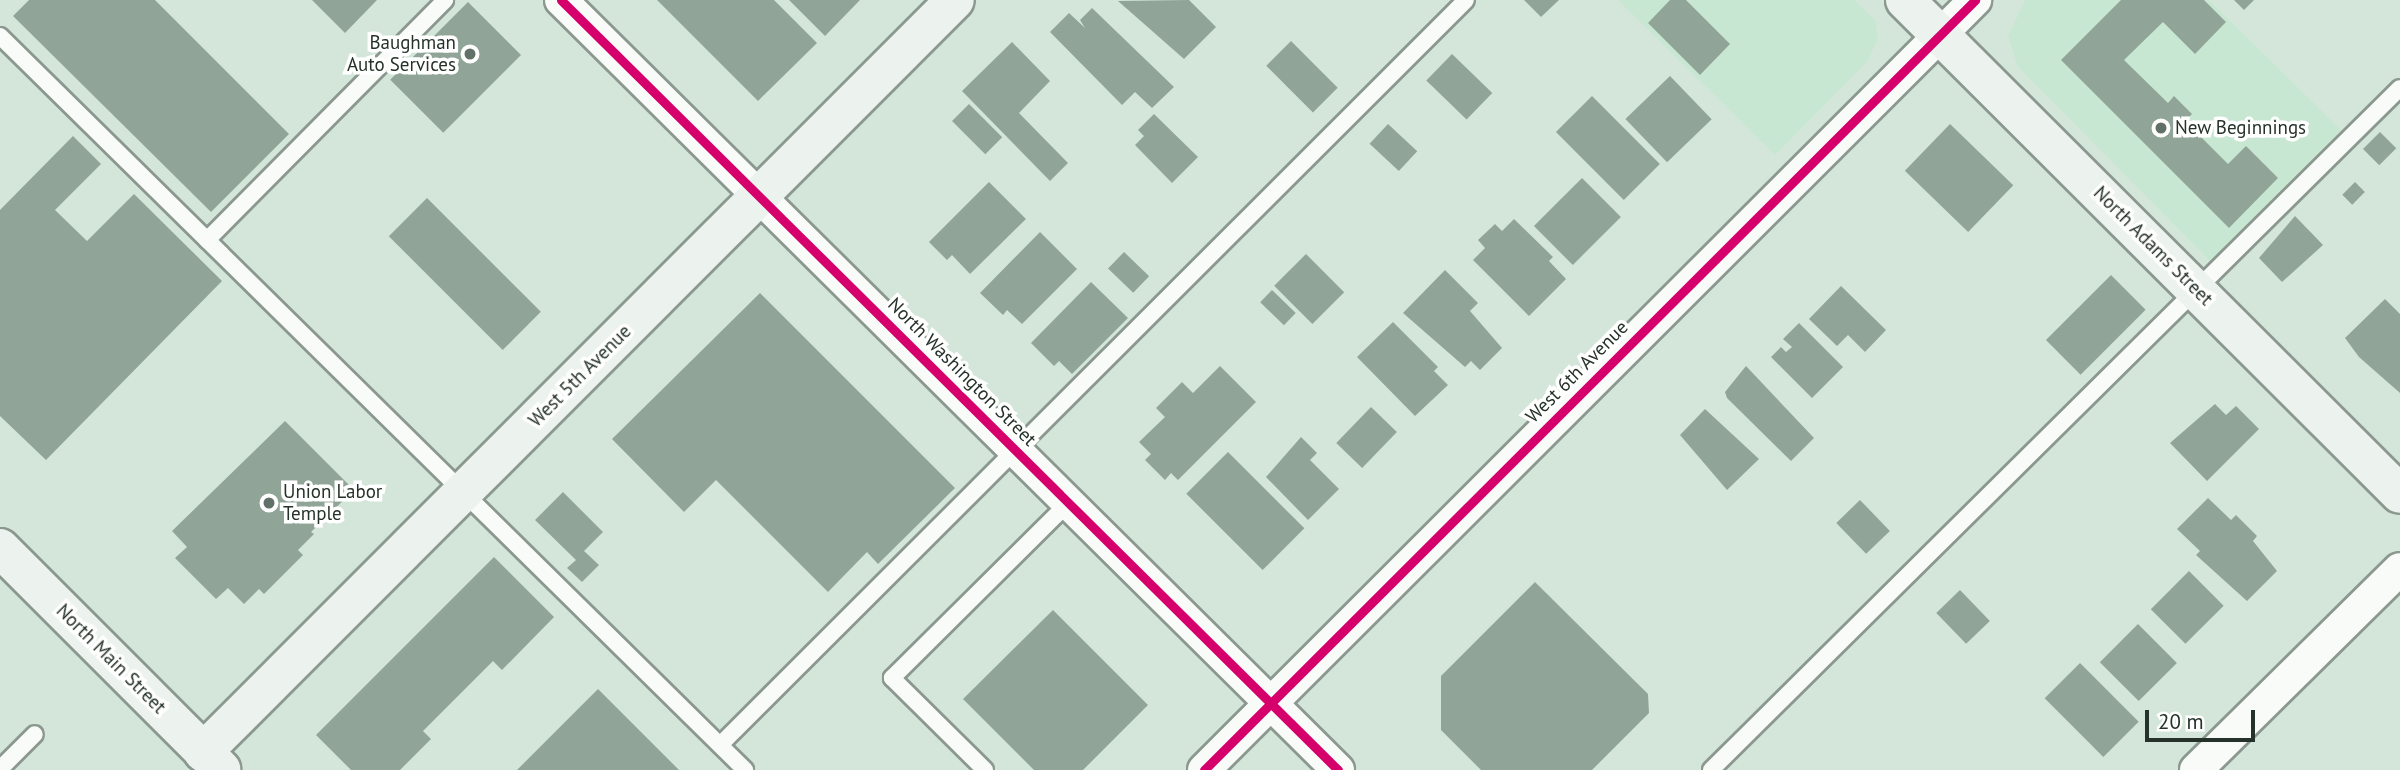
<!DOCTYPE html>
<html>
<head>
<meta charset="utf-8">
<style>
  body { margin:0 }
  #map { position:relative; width:2400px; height:770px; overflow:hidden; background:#d4e6da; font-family:"PT Sans",sans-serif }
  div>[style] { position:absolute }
  .built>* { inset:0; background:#c8e7d2 }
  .building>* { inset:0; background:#90a597; transform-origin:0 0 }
  .roads { filter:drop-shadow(2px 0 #8b988f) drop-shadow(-2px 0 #8b988f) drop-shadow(0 2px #8b988f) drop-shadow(0 -2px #8b988f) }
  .lane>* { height:16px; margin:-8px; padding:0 8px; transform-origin:8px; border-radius:8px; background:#f9fbf9 }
  .street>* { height:32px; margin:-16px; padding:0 16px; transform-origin:16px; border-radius:16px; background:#f9fbf9 }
  .secondary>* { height:38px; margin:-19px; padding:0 19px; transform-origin:19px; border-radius:19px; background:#ecf2ee }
  .cycleway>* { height:9px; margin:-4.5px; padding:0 4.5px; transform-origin:4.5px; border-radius:4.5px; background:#d6006c }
  .dots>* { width:19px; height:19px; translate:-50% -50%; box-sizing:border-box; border:4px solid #fff; border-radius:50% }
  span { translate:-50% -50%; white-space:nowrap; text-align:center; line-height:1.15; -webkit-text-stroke:7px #fff; paint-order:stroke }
  .poi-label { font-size:19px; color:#253229 }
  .right { translate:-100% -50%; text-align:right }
  .left { translate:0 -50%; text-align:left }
  .street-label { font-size:19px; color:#253229 }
  .scale { position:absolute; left:2145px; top:710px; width:110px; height:32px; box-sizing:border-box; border:4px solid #253229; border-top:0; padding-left:9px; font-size:21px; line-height:24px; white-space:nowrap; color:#253229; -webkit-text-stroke:5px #fff; paint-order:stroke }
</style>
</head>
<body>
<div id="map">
  <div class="built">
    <i style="clip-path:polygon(1618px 0,1854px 0,1875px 20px,1878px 38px,1867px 62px,1775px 155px)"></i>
    <i style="clip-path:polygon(2025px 0,2209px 0,2341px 130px,2210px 261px,2018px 67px,2008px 36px)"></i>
  </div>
  <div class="building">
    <i style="clip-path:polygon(29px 0,155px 0,289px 134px,211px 212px,13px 16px)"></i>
    <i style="clip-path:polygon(312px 0,377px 0,345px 33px)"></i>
    <i style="clip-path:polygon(657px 0,774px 0,817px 43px,758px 101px)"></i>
    <i style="clip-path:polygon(789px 0,860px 0,825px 36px)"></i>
    <i style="clip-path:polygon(1189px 0,1216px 27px,1184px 59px,1118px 1px)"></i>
    <i style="clip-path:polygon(1524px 0,1559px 0,1541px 17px)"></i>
    <i style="clip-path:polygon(1670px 0,1686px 0,1730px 44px,1700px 75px,1648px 23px)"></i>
    <i style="clip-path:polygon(2121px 0,2204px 0,2226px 22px,2195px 54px,2163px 22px,2124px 60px,2168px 103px,2174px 96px,2192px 114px,2185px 121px,2228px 164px,2246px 146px,2278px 178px,2229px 228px,2061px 60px)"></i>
    <i style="clip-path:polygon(2234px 0,2254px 0,2244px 10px)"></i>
    <i style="left:468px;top:2px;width:75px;height:110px;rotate:45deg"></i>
    <i style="clip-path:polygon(1092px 8px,1174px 87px,1152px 108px,1135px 92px,1122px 105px,1050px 32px,1069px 13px,1085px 28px,1080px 20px)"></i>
    <i style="left:1291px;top:41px;width:66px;height:35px;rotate:45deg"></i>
    <i style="clip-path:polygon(1012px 42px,1050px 81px,1019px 113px,1068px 163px,1050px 181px,962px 91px)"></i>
    <i style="left:1452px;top:54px;width:56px;height:37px;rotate:44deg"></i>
    <i style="left:1670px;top:76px;width:60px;height:62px;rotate:46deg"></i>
    <i style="left:1592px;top:96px;width:96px;height:51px;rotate:45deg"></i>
    <i style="left:969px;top:104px;width:47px;height:24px;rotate:45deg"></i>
    <i style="clip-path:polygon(1154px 114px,1198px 157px,1172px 183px,1135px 145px,1144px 136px,1138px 130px)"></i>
    <i style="left:1388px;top:124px;width:40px;height:27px;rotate:43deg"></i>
    <i style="left:1950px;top:124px;width:88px;height:65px;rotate:44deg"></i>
    <i style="left:2380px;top:132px;width:23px;height:24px;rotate:45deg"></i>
    <i style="clip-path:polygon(73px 136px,101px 164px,55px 210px,87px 241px,134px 194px,222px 281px,46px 460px,0 416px,0 210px)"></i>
    <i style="left:1582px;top:178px;width:55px;height:68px;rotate:45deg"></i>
    <i style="clip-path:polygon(989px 182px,1026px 219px,970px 274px,952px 255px,947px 260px,929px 242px)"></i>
    <i style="left:2355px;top:182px;width:14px;height:18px;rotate:45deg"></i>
    <i style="left:427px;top:198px;width:161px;height:54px;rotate:45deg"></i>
    <i style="clip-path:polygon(2295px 216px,2323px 245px,2282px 282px,2259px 258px)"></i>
    <i style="clip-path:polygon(1514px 219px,1553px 257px,1549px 261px,1566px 279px,1529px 316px,1473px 260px,1485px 248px,1478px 240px,1495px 224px,1502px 231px)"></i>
    <i style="clip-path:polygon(1040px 232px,1077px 269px,1022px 324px,1007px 310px,1003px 315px,980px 293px)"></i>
    <i style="left:1124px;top:252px;width:35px;height:23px;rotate:44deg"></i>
    <i style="left:1306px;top:254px;width:54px;height:45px;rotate:45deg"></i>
    <i style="clip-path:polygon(1445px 270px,1478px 303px,1470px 311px,1502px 348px,1480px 370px,1471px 361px,1465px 367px,1403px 313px)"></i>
    <i style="left:2111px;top:275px;width:49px;height:92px;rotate:45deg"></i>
    <i style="clip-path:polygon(1091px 282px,1128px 318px,1072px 374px,1059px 361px,1054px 366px,1031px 343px)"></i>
    <i style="clip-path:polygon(1841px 286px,1886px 330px,1865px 352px,1848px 335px,1837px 346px,1809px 319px)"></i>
    <i style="left:1272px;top:290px;width:33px;height:17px;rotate:44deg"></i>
    <i style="clip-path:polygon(760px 293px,955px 488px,878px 564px,867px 552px,828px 592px,716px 480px,684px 512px,612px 439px)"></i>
    <i style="clip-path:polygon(2385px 299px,2400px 314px,2400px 393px,2359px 357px,2345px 338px)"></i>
    <i style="clip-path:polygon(1393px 322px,1438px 367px,1434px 371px,1448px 385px,1415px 416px,1357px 357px)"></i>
    <i style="clip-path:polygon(1799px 323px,1843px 367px,1812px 398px,1771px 357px,1781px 347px,1786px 352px,1792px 347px,1783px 339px)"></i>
    <i style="clip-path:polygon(1220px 366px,1256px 402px,1178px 480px,1171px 473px,1165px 480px,1145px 460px,1151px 454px,1139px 442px,1165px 417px,1156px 408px,1182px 382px,1193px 393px)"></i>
    <i style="clip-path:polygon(1746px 366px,1814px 438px,1791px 461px,1727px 398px,1725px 392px)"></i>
    <i style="clip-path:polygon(2215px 404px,2226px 415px,2236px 406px,2259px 429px,2207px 481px,2170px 443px)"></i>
    <i style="left:1371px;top:407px;width:36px;height:50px;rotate:44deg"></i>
    <i style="clip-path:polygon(1705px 409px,1759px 459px,1727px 490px,1680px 435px)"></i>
    <i style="clip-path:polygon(285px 421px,354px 490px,311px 532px,314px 534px,298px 550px,303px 555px,264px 594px,259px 589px,244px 604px,228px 588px,216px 599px,175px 558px,187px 547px,172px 531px)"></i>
    <i style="clip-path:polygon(1301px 437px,1317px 453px,1310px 460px,1339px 489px,1308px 520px,1266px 477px)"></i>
    <i style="left:1228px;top:452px;width:108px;height:59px;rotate:45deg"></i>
    <i style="clip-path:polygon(563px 492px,603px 532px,584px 551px,599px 565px,582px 582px,567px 568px,576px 560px,535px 520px)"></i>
    <i style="clip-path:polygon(2208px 498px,2231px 520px,2236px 515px,2257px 536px,2253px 541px,2277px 571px,2247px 601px,2196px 555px,2200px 551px,2177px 529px)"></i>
    <i style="left:1860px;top:500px;width:43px;height:33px;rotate:46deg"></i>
    <i style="clip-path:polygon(494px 557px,554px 617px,502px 670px,493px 661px,423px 731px,431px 739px,400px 770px,351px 770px,316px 735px)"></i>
    <i style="left:2189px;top:571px;width:49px;height:54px;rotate:45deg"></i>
    <i style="clip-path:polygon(1535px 582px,1648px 694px,1649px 713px,1592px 770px,1481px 770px,1441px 730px,1441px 676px)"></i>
    <i style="left:1960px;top:590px;width:43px;height:33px;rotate:46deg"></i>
    <i style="clip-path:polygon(1053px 610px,1148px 705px,1083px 770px,1034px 770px,963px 699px)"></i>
    <i style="left:2138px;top:624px;width:55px;height:54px;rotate:45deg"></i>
    <i style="left:2080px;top:663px;width:83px;height:50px;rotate:45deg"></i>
    <i style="clip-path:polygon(598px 689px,679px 770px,517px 770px)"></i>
  </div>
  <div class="roads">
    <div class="lane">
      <i style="left:0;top:36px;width:1046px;rotate:44.57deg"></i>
      <i style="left:207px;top:240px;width:338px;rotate:-45.2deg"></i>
      <i style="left:720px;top:745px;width:1054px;rotate:-44.96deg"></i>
      <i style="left:0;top:769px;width:49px;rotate:-45deg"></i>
      <i style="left:985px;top:770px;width:131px;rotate:-135.3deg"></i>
      <i style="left:892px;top:678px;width:250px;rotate:-44.8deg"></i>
      <i style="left:1711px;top:770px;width:969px;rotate:-44.71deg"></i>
    </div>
    <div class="street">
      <i style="left:561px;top:0;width:1094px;rotate:44.74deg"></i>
      <i style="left:1204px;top:770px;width:1090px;rotate:-44.96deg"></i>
      <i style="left:2196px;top:770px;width:286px;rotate:-44.6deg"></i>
    </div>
    <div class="secondary">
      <i style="left:1905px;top:0;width:699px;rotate:44.94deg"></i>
      <i style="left:0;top:548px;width:313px;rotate:45deg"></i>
      <i style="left:203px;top:752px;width:1063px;rotate:-45deg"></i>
    </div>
  </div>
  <div class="cycleway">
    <i style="left:561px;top:0;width:1094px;rotate:44.74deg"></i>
    <i style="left:1204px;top:770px;width:1090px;rotate:-44.96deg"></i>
  </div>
  <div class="dots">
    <i style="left:470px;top:54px;background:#627167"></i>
    <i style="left:2161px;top:128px;background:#627167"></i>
    <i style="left:269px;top:503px;background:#627167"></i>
  </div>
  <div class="poi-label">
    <span class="right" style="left:456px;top:54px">Baughman<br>Auto Services</span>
    <span class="left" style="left:2175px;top:128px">New Beginnings</span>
    <span class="left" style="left:283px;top:503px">Union Labor<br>Temple</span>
  </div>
  <div class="street-label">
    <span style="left:2153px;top:246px;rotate:45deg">North Adams Street</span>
    <span style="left:962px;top:372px;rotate:45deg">North Washington Street</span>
    <span style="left:1577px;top:372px;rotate:-45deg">West 6th Avenue</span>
    <span style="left:580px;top:376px;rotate:-45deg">West 5th Avenue</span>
    <span style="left:111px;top:659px;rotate:45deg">North Main Street</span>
  </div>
  <div class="scale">20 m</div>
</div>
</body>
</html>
